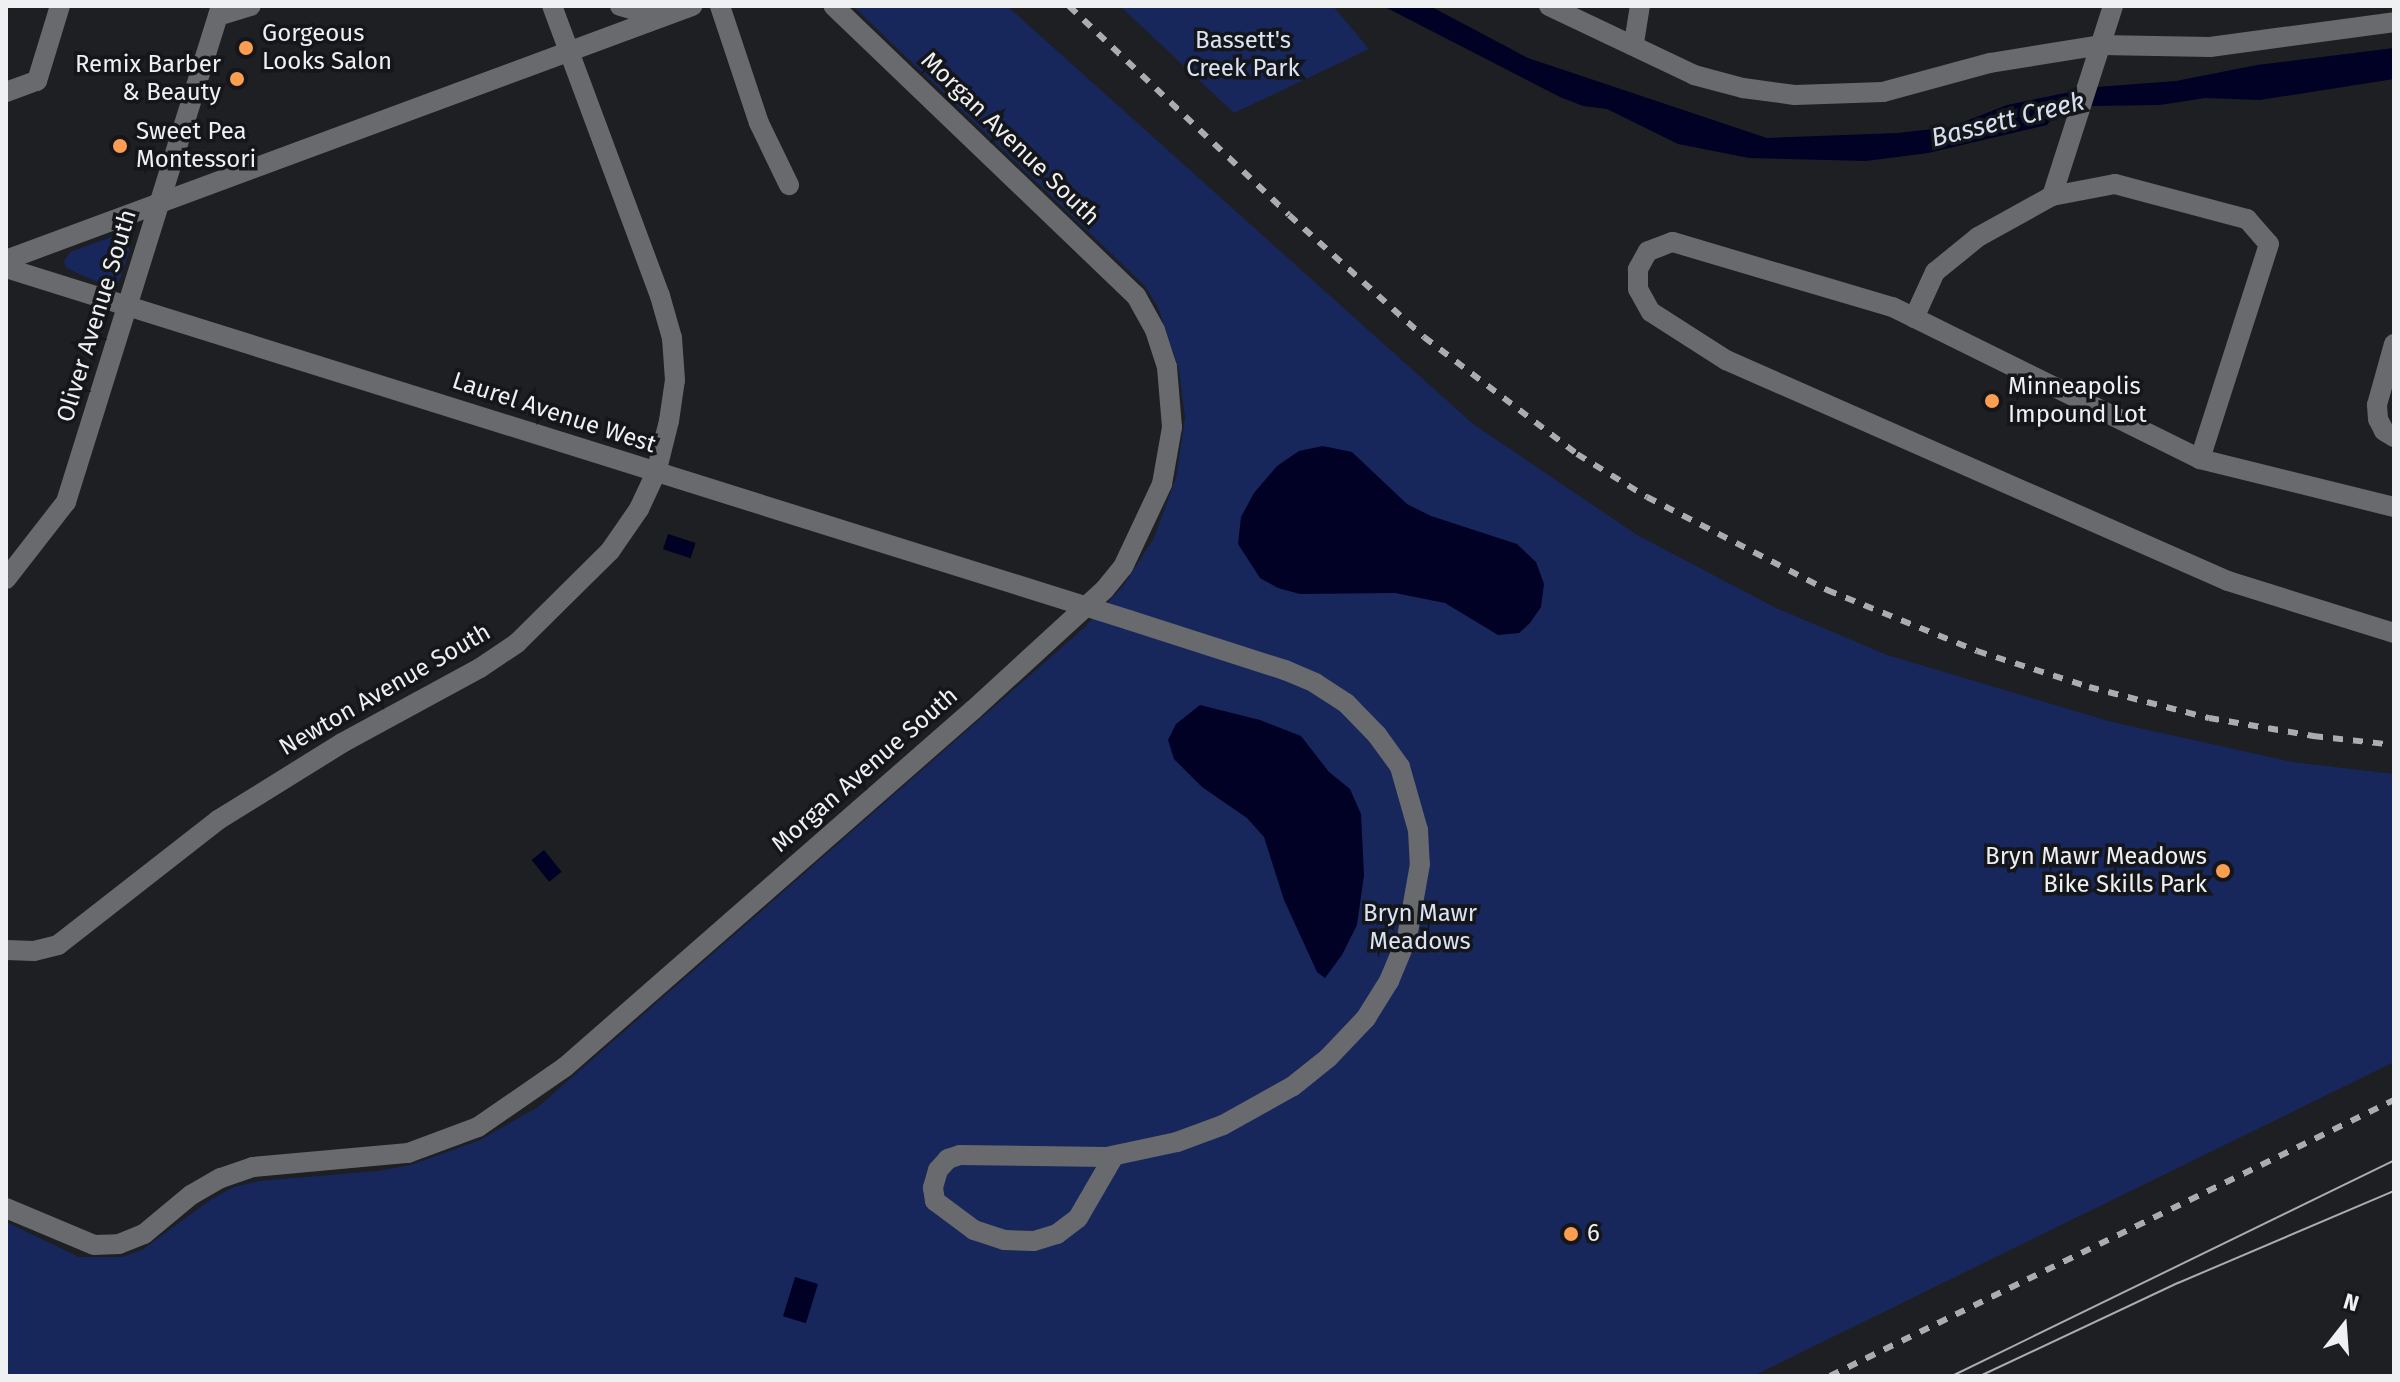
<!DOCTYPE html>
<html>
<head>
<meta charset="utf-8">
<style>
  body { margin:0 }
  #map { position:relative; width:2400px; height:1382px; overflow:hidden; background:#1d1f23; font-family:"Fira Sans",sans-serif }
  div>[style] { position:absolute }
  .green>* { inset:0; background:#17275c }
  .water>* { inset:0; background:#010025; transform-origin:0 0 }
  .minor>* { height:20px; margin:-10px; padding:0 10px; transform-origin:10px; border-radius:10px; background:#696a6d }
  .tram>* { height:2px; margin:-1px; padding:0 1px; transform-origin:1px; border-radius:1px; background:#aaacae }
  .rail>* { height:6px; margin-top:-3px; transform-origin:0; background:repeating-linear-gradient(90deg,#aaacae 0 10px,transparent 0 20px) }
  .dots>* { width:22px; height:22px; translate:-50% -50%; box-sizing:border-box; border:4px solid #141619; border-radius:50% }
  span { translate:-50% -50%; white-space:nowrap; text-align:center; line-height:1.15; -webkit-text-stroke:7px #141619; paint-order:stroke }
  .poi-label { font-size:24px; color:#eef0f2 }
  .left { translate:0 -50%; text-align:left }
  .right { translate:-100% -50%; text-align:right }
  .park-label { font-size:24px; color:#dbe3f5 }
  .street-label { font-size:24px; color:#eef0f2 }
  .water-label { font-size:26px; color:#d8e0f3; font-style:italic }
  .frame { position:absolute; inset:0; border:8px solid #eef0f2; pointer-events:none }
  .north { position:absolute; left:2304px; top:1286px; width:80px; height:80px; -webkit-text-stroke:6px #141619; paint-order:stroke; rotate:17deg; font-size:22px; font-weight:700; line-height:32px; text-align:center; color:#eef0f2 }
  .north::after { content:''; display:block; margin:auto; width:28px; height:36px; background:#eef0f2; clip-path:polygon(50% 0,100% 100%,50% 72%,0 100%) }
</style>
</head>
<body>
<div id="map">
  <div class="green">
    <i style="clip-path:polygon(853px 6px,1007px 6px,1473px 424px,1637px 535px,1776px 608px,1887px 655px,2112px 722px,2292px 762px,2394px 774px,2394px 1062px,1753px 1376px,6px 1376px,6px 1222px,79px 1257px,122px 1257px,142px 1250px,210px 1200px,234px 1187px,259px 1181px,377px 1171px,411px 1165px,480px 1140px,538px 1107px,1086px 626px,1124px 585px,1154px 538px,1176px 478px,1185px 418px,1179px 370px,1158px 307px,1144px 285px)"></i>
    <i style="clip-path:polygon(1120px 6px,1333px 6px,1369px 49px,1234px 113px)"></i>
    <i style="clip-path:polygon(117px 235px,124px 238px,130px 250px,118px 284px,107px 286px,66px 268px,64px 261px,70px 252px)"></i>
  </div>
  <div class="water">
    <i style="clip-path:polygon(1383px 6px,1430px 6px,1528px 58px,1767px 138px,1897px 133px,1951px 127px,2007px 105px,2075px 91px,2068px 113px,2053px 117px,2047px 125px,1928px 153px,1866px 161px,1749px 158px,1678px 144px,1607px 109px,1583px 106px,1560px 97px)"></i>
    <i style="clip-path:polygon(2394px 48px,2394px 79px,2260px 100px,2205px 98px,2160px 105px,2090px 106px,2096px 87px,2176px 81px,2257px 65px)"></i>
    <i style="clip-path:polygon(1323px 446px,1352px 452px,1407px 504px,1431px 516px,1517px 544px,1536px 562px,1544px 584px,1541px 607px,1530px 623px,1519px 633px,1498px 635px,1445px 603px,1395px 593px,1300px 594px,1278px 588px,1260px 578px,1238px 544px,1241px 517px,1254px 493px,1277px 466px,1299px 451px)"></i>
    <i style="left:668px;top:534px;width:29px;height:16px;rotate:18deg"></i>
    <i style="clip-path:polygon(1200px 705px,1260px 720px,1301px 736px,1329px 772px,1350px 789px,1361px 814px,1364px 875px,1357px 925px,1342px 955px,1325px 978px,1317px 972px,1284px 900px,1264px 837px,1247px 818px,1202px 787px,1174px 759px,1168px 740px,1176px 724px)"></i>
    <i style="left:544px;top:850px;width:28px;height:16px;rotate:51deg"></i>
    <i style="left:795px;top:1277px;width:24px;height:41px;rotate:17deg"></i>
  </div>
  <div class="minor">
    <i style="left:620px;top:6px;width:41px;rotate:15.8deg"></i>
    <i style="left:720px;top:6px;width:123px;rotate:71.6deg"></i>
    <i style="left:759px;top:123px;width:69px;rotate:64.2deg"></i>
    <i style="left:1549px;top:6px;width:161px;rotate:25.4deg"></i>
    <i style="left:1694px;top:75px;width:51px;rotate:14.9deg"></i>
    <i style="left:1743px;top:88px;width:52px;rotate:7.7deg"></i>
    <i style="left:1795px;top:95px;width:88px;rotate:-2deg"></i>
    <i style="left:1883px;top:92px;width:111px;rotate:-15.2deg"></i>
    <i style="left:1990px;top:63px;width:112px;rotate:-9.2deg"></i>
    <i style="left:2101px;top:45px;width:109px;rotate:1.1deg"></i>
    <i style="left:2210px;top:47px;width:186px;rotate:-7.7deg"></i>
    <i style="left:218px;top:16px;width:34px;rotate:-17deg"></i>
    <i style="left:1634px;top:43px;width:37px;rotate:-81deg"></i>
    <i style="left:6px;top:92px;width:33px;rotate:-20deg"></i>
    <i style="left:37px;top:81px;width:78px;rotate:-73deg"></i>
    <i style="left:2052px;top:196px;width:200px;rotate:-72.2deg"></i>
    <i style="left:6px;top:260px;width:732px;rotate:-20.32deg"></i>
    <i style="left:6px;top:268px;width:1177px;rotate:17.4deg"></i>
    <i style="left:1129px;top:620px;width:164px;rotate:17.8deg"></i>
    <i style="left:1285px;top:670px;width:33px;rotate:23deg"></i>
    <i style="left:1315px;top:683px;width:37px;rotate:33deg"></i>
    <i style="left:1346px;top:703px;width:45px;rotate:45.9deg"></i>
    <i style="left:1377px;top:735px;width:39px;rotate:54deg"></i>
    <i style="left:1400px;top:767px;width:66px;rotate:74.1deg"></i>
    <i style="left:1418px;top:830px;width:34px;rotate:87deg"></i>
    <i style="left:1420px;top:864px;width:75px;rotate:100deg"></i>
    <i style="left:1407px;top:938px;width:47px;rotate:112.7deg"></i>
    <i style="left:1389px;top:981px;width:44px;rotate:121.9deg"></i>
    <i style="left:1366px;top:1018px;width:55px;rotate:133.5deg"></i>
    <i style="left:1328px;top:1058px;width:45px;rotate:141.3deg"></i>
    <i style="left:1293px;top:1086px;width:80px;rotate:150.9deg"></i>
    <i style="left:1223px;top:1125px;width:49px;rotate:159.7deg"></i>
    <i style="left:1177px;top:1142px;width:72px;rotate:167.9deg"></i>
    <i style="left:1107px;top:1157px;width:147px;rotate:-179.2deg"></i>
    <i style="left:960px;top:1155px;width:13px;rotate:162deg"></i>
    <i style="left:948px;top:1159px;width:15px;rotate:132deg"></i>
    <i style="left:938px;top:1170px;width:19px;rotate:106deg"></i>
    <i style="left:933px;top:1188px;width:13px;rotate:81deg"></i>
    <i style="left:935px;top:1201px;width:49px;rotate:36.6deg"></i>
    <i style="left:974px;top:1230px;width:32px;rotate:18deg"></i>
    <i style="left:1004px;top:1240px;width:30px;rotate:2deg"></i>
    <i style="left:1034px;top:1241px;width:24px;rotate:-17deg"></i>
    <i style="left:1057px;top:1234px;width:26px;rotate:-37deg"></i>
    <i style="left:1078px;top:1218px;width:72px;rotate:-59.9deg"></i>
    <i style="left:1914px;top:318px;width:51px;rotate:-65.5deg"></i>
    <i style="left:1935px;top:272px;width:55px;rotate:-39.1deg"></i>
    <i style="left:1978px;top:237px;width:85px;rotate:-29deg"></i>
    <i style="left:2052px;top:196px;width:64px;rotate:-10.8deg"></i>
    <i style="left:2115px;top:184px;width:137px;rotate:14.9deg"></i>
    <i style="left:2247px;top:219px;width:33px;rotate:49deg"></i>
    <i style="left:2269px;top:244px;width:226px;rotate:107.8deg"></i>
    <i style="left:2394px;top:344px;width:63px;rotate:105.6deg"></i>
    <i style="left:2377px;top:405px;width:14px;rotate:86deg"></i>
    <i style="left:2378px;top:419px;width:13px;rotate:63deg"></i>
    <i style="left:2384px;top:431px;width:12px;rotate:31deg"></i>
    <i style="left:2394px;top:507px;width:200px;rotate:-166.1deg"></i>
    <i style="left:2200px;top:459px;width:343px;rotate:-153.7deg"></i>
    <i style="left:1892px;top:307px;width:229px;rotate:-163.5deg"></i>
    <i style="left:1672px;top:242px;width:26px;rotate:159deg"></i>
    <i style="left:1648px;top:251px;width:21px;rotate:119deg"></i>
    <i style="left:1638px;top:269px;width:20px;rotate:90deg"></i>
    <i style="left:1638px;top:289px;width:26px;rotate:61deg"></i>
    <i style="left:1651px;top:312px;width:89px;rotate:32.6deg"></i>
    <i style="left:1726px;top:360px;width:548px;rotate:23.76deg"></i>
    <i style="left:2228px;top:581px;width:174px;rotate:17.4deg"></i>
    <i style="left:6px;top:579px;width:98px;rotate:-52.1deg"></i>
    <i style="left:66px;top:502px;width:520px;rotate:-72.65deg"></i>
    <i style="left:6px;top:950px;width:28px;rotate:2deg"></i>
    <i style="left:34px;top:951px;width:25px;rotate:-14deg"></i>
    <i style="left:58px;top:945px;width:203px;rotate:-38deg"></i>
    <i style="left:218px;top:820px;width:146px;rotate:-31.8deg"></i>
    <i style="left:342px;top:743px;width:157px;rotate:-28.5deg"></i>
    <i style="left:480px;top:668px;width:45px;rotate:-34deg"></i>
    <i style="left:517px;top:643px;width:131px;rotate:-44.7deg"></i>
    <i style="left:610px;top:551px;width:51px;rotate:-55.4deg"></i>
    <i style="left:639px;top:509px;width:40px;rotate:-65deg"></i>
    <i style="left:656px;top:473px;width:54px;rotate:-76deg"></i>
    <i style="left:669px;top:421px;width:41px;rotate:-81.7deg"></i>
    <i style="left:675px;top:380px;width:42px;rotate:-94.1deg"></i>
    <i style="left:672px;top:338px;width:44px;rotate:-105.9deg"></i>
    <i style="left:660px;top:296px;width:309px;rotate:-110.4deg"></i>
    <i style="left:6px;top:1208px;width:95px;rotate:22.8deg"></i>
    <i style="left:94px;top:1245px;width:25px;rotate:-2deg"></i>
    <i style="left:119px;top:1244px;width:27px;rotate:-22deg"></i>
    <i style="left:144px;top:1234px;width:61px;rotate:-39.7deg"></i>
    <i style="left:191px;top:1195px;width:34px;rotate:-30deg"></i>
    <i style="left:221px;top:1178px;width:34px;rotate:-19deg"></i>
    <i style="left:253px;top:1167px;width:156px;rotate:-5.2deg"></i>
    <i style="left:408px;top:1153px;width:75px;rotate:-20.4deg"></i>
    <i style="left:478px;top:1127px;width:106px;rotate:-34.6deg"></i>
    <i style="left:565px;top:1067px;width:542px;rotate:-41.19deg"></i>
    <i style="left:973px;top:710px;width:179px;rotate:-42.5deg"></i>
    <i style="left:1105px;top:589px;width:28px;rotate:-51deg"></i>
    <i style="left:1123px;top:567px;width:92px;rotate:-64.8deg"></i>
    <i style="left:1162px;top:484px;width:58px;rotate:-80deg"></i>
    <i style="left:1172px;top:427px;width:60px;rotate:-94.8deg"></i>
    <i style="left:1167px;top:367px;width:39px;rotate:-108deg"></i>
    <i style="left:1155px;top:330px;width:39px;rotate:-119deg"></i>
    <i style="left:1136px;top:296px;width:419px;rotate:-136.2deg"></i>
  </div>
  <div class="tram">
    <i style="left:1952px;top:1376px;width:492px;rotate:-26deg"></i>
    <i style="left:1980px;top:1376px;width:219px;rotate:-25.2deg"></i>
    <i style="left:2178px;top:1283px;width:235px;rotate:-23.1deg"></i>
  </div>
  <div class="rail">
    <i style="left:1069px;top:6px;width:303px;rotate:43.5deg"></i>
    <i style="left:1289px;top:215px;width:182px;rotate:42.1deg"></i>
    <i style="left:1424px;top:337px;width:193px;rotate:37.4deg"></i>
    <i style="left:1577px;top:454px;width:82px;rotate:31.6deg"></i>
    <i style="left:1647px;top:497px;width:203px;rotate:27.3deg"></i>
    <i style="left:1827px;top:590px;width:162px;rotate:22.1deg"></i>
    <i style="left:1977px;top:651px;width:118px;rotate:17.8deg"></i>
    <i style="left:2089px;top:687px;width:124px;rotate:14.5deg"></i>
    <i style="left:2209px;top:718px;width:106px;rotate:9.8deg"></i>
    <i style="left:2313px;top:736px;width:81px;rotate:6.3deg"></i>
    <i style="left:1830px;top:1376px;width:628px;rotate:-26.08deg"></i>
  </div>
  <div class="dots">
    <i style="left:246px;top:48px;background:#fb9e51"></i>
    <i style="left:237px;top:79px;background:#fb9e51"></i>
    <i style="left:120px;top:146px;background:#fb9e51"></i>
    <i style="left:1992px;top:401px;background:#fb9e51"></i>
    <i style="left:2223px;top:871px;background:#fb9e51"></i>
    <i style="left:1571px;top:1234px;background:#fb9e51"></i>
  </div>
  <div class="poi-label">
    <span class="left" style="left:262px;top:48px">Gorgeous<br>Looks Salon</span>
    <span class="right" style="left:221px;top:79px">Remix Barber<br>&amp; Beauty</span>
    <span class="left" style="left:136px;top:146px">Sweet Pea<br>Montessori</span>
    <span class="left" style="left:2008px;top:401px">Minneapolis<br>Impound Lot</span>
    <span class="right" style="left:2207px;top:871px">Bryn Mawr Meadows<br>Bike Skills Park</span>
    <span class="left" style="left:1587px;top:1234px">6</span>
  </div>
  <div class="park-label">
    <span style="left:1243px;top:55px">Bassett's<br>Creek Park</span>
    <span style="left:1420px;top:928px">Bryn Mawr<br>Meadows</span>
  </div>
  <div class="street-label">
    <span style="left:1010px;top:139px;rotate:44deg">Morgan Avenue South</span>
    <span style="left:97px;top:316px;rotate:-73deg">Oliver Avenue South</span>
    <span style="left:554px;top:413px;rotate:18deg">Laurel Avenue West</span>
    <span style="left:385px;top:690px;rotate:-30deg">Newton Avenue South</span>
    <span style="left:865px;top:770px;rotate:-41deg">Morgan Avenue South</span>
  </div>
  <div class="water-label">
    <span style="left:2008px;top:120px;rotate:-14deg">Bassett Creek</span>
  </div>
  <div class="frame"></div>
  <div class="north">N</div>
</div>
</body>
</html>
